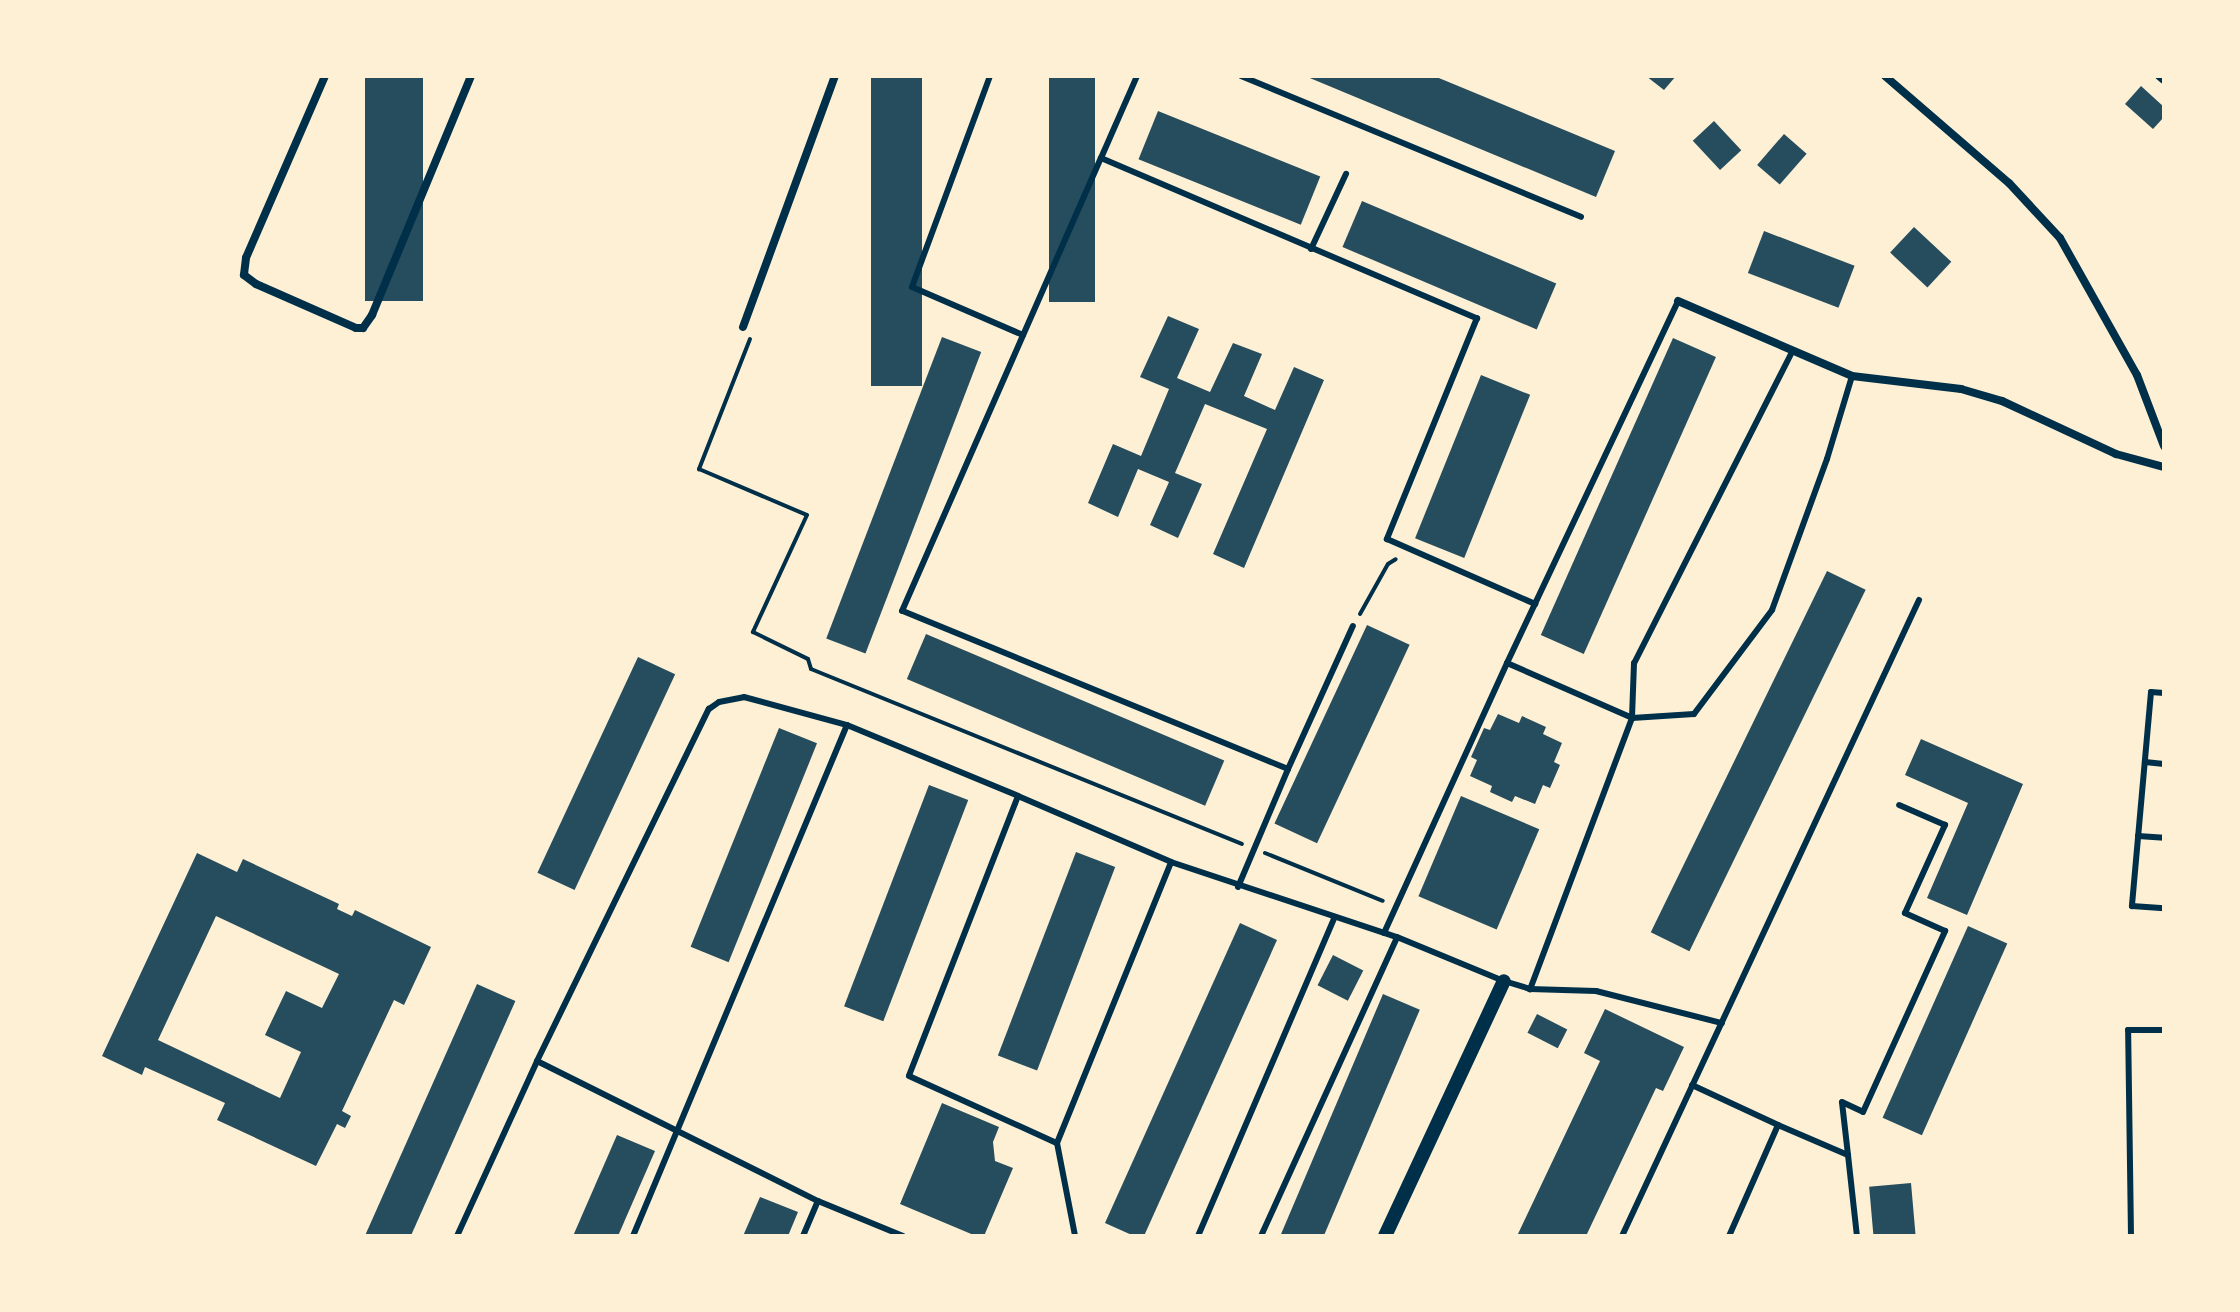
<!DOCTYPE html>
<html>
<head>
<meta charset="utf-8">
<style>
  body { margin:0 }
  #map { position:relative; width:2240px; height:1312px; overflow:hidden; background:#fdf0d5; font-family:"DejaVu Sans",sans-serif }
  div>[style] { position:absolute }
  .building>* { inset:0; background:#264d5e; transform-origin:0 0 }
  .path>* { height:4px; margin:-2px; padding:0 2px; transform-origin:2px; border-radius:2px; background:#003049 }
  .service>* { height:6px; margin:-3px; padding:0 3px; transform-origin:3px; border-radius:3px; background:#003049 }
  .minor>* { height:8px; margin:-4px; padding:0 4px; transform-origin:4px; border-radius:4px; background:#003049 }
  .tertiary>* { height:14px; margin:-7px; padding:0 7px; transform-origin:7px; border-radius:7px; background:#003049 }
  span { translate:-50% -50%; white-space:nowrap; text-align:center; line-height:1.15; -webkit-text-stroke:6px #fdf0d5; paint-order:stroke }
  .frame { position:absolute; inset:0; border:78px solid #fdf0d5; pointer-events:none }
</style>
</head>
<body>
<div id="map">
  <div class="building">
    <i style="left:365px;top:76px;width:58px;height:225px"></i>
    <i style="left:871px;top:76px;width:51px;height:310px"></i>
    <i style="left:1049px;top:76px;width:46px;height:226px"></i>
    <i style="clip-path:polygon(1305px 76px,1434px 76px,1615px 151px,1596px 197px)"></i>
    <i style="clip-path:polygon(1646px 76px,1676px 76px,1664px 90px)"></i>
    <i style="clip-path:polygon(2141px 86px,2164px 107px,2164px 117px,2153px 129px,2125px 104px)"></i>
    <i style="left:1158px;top:111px;width:175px;height:52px;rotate:22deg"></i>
    <i style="left:1714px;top:121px;width:40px;height:29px;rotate:47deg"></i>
    <i style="left:1784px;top:134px;width:30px;height:41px;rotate:41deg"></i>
    <i style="left:1362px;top:201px;width:211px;height:50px;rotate:23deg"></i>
    <i style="left:1914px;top:227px;width:51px;height:35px;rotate:43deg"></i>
    <i style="left:1764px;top:231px;width:97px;height:45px;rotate:21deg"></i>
    <i style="clip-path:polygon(1168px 316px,1199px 329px,1177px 378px,1210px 392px,1233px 343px,1262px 354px,1244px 396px,1275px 410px,1294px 367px,1324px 380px,1244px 568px,1213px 554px,1267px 429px,1205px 404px,1175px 473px,1202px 484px,1178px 538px,1150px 525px,1169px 482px,1138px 469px,1118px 517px,1088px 503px,1113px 444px,1141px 456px,1169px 389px,1140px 377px)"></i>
    <i style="left:942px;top:337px;width:42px;height:323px;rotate:21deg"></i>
    <i style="left:1673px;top:338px;width:47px;height:325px;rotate:24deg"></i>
    <i style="left:1481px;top:375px;width:53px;height:176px;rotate:22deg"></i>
    <i style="left:1827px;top:571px;width:43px;height:402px;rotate:26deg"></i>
    <i style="left:1367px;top:625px;width:47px;height:219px;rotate:25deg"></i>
    <i style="left:926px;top:634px;width:324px;height:49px;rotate:23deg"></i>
    <i style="left:638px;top:657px;width:41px;height:238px;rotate:25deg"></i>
    <i style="clip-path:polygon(1498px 714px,1519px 723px,1522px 716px,1546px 727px,1543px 734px,1562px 743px,1554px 762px,1560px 765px,1550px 788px,1543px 785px,1535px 804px,1515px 796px,1512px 802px,1490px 792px,1492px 786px,1470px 776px,1477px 760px,1471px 757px,1484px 728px,1490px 730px)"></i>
    <i style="left:779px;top:728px;width:41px;height:236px;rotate:22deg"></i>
    <i style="clip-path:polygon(1921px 739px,2023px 784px,1967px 915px,1927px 898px,1968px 803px,1905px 775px)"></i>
    <i style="left:929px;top:785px;width:42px;height:237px;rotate:21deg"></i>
    <i style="left:1461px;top:796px;width:85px;height:109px;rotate:23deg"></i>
    <i style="left:1076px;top:852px;width:42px;height:218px;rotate:21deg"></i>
    <i style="clip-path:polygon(evenodd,197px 853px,237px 872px,243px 859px,339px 904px,337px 909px,352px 916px,355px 910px,431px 947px,404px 1005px,394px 1000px,342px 1111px,351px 1116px,345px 1128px,337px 1124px,316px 1166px,217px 1120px,225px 1103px,145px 1067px,142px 1075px,102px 1056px,197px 853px,216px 916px,339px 974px,322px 1008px,286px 991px,265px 1035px,301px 1052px,280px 1098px,158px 1040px,216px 916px)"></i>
    <i style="clip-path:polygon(1240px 923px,1277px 940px,1144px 1236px,1134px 1236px,1105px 1223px)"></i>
    <i style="left:1968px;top:926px;width:43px;height:210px;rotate:24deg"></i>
    <i style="left:1333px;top:955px;width:34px;height:34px;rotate:27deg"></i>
    <i style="left:477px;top:984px;width:42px;height:276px;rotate:24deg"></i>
    <i style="left:1383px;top:994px;width:40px;height:266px;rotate:23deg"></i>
    <i style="clip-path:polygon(1605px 1009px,1684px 1047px,1663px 1091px,1656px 1088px,1586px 1236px,1517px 1236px,1600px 1061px,1584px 1053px)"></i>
    <i style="left:1537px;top:1014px;width:34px;height:21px;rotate:27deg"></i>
    <i style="clip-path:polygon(942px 1103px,999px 1127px,993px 1142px,995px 1161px,1013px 1168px,984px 1236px,976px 1236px,900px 1204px)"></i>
    <i style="clip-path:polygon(617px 1135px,655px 1151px,618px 1236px,573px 1236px)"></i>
    <i style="left:1911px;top:1183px;width:53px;height:42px;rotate:85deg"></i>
    <i style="clip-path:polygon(760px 1197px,798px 1212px,788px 1236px,743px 1236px)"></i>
  </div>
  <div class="path">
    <i style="left:750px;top:339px;width:140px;rotate:111.4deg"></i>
    <i style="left:699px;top:469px;width:117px;rotate:23.1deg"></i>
    <i style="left:807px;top:515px;width:129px;rotate:114.8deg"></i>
    <i style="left:753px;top:632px;width:61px;rotate:26.1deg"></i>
    <i style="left:808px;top:659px;width:10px;rotate:73deg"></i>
    <i style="left:811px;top:669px;width:465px;rotate:22.1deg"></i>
    <i style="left:1360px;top:614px;width:57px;rotate:-60.8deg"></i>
    <i style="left:1388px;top:564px;width:9px;rotate:-32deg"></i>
    <i style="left:1265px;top:853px;width:127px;rotate:22.1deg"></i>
  </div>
  <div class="service">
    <i style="left:990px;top:76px;width:225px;rotate:110.3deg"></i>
    <i style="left:912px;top:287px;width:121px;rotate:23.4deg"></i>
    <i style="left:1241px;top:76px;width:368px;rotate:22.5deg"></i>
    <i style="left:1101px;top:158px;width:90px;rotate:-66.3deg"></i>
    <i style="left:1311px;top:249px;width:83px;rotate:-65deg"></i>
    <i style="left:1792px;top:352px;width:349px;rotate:116.9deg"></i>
    <i style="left:1634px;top:663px;width:55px;rotate:92.1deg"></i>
    <i style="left:1632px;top:718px;width:62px;rotate:-3.7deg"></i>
    <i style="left:1694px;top:714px;width:130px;rotate:-53.1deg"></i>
    <i style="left:1772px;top:610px;width:161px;rotate:-70deg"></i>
    <i style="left:1827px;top:459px;width:87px;rotate:-73.2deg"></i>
    <i style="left:1507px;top:663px;width:400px;rotate:-64.7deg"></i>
    <i style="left:2164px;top:693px;width:13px;rotate:-176deg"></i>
    <i style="left:2151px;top:692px;width:215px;rotate:95.1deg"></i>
    <i style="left:2132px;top:906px;width:32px;rotate:4deg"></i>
    <i style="left:2145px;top:762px;width:19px;rotate:6deg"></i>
    <i style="left:1288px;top:769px;width:157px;rotate:-65.6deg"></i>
    <i style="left:1018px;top:796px;width:167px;rotate:23.3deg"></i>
    <i style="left:1171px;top:862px;width:238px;rotate:18.4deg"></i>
    <i style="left:1397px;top:937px;width:116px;rotate:22.4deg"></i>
    <i style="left:1504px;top:981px;width:27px;rotate:17deg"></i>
    <i style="left:1530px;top:989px;width:66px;rotate:1.7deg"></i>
    <i style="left:1596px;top:991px;width:130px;rotate:14.3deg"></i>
    <i style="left:2138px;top:836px;width:26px;rotate:4deg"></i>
    <i style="left:1238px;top:887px;width:128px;rotate:-67deg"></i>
    <i style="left:1288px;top:769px;width:417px;rotate:-157.7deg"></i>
    <i style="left:902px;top:611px;width:495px;rotate:-66.3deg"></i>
    <i style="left:1101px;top:158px;width:409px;rotate:23.1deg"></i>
    <i style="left:1477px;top:318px;width:239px;rotate:112.2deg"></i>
    <i style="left:1387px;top:539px;width:162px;rotate:23.7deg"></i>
    <i style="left:1384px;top:933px;width:297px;rotate:-65.5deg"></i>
    <i style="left:1507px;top:663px;width:137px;rotate:23.7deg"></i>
    <i style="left:1632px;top:718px;width:290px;rotate:110.6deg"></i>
    <i style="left:537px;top:1061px;width:314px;rotate:26.5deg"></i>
    <i style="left:818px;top:1201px;width:92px;rotate:22.4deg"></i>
    <i style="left:1692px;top:1085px;width:95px;rotate:24.9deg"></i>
    <i style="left:1778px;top:1125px;width:121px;rotate:113.8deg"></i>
    <i style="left:1778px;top:1125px;width:76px;rotate:23.2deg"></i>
    <i style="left:1848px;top:1155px;width:81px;rotate:83.7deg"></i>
    <i style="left:1057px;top:1143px;width:303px;rotate:-67.9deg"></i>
    <i style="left:1848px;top:1155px;width:53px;rotate:-96.5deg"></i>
    <i style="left:1842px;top:1102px;width:23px;rotate:25deg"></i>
    <i style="left:1863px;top:1112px;width:199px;rotate:-65.6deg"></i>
    <i style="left:1945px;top:931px;width:44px;rotate:-155.8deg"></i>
    <i style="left:1905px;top:913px;width:97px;rotate:-65.6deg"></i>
    <i style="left:1945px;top:825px;width:50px;rotate:-156.5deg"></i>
    <i style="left:457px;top:1236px;width:192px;rotate:-65.4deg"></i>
    <i style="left:537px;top:1061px;width:392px;rotate:-64deg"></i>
    <i style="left:709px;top:709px;width:12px;rotate:-35deg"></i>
    <i style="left:719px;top:702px;width:25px;rotate:-11deg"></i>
    <i style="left:744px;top:697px;width:107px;rotate:15.2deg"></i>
    <i style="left:847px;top:725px;width:185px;rotate:22.5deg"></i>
    <i style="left:1018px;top:796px;width:300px;rotate:111.3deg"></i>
    <i style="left:909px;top:1076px;width:162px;rotate:24.4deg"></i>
    <i style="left:1057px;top:1143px;width:95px;rotate:79deg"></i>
    <i style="left:633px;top:1236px;width:554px;rotate:-67.28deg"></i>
    <i style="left:803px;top:1236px;width:38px;rotate:-67deg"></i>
    <i style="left:1198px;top:1236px;width:345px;rotate:-66.8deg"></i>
    <i style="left:1261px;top:1236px;width:328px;rotate:-65.5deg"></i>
    <i style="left:1622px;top:1236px;width:702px;rotate:-64.97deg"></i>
    <i style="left:2131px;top:1236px;width:206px;rotate:-90.8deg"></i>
    <i style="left:2128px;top:1030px;width:36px"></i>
  </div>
  <div class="minor">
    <i style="left:325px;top:76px;width:198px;rotate:113.5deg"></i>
    <i style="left:246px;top:258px;width:17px;rotate:97deg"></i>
    <i style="left:244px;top:275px;width:15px;rotate:37deg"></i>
    <i style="left:256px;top:284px;width:109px;rotate:23.7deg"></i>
    <i style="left:356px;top:328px;width:7px"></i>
    <i style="left:363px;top:328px;width:16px;rotate:-55deg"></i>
    <i style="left:372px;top:315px;width:259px;rotate:-67.5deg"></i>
    <i style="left:1885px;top:76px;width:164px;rotate:40.8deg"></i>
    <i style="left:2009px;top:183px;width:75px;rotate:47.2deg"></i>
    <i style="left:2060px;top:238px;width:157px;rotate:60.7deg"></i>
    <i style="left:2137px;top:375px;width:76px;rotate:69.2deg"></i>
    <i style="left:2159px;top:76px;width:6px;rotate:39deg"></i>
    <i style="left:1678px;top:301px;width:189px;rotate:23.3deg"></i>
    <i style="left:1852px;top:376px;width:110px;rotate:6.8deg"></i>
    <i style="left:1961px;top:389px;width:43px;rotate:16.3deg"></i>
    <i style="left:2002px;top:401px;width:126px;rotate:24.9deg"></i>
    <i style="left:2116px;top:454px;width:50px;rotate:15.2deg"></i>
    <i style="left:743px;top:327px;width:267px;rotate:-69.9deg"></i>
  </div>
  <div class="tertiary">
    <i style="left:1385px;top:1236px;width:281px;rotate:-65deg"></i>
  </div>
  <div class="frame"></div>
</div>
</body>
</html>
